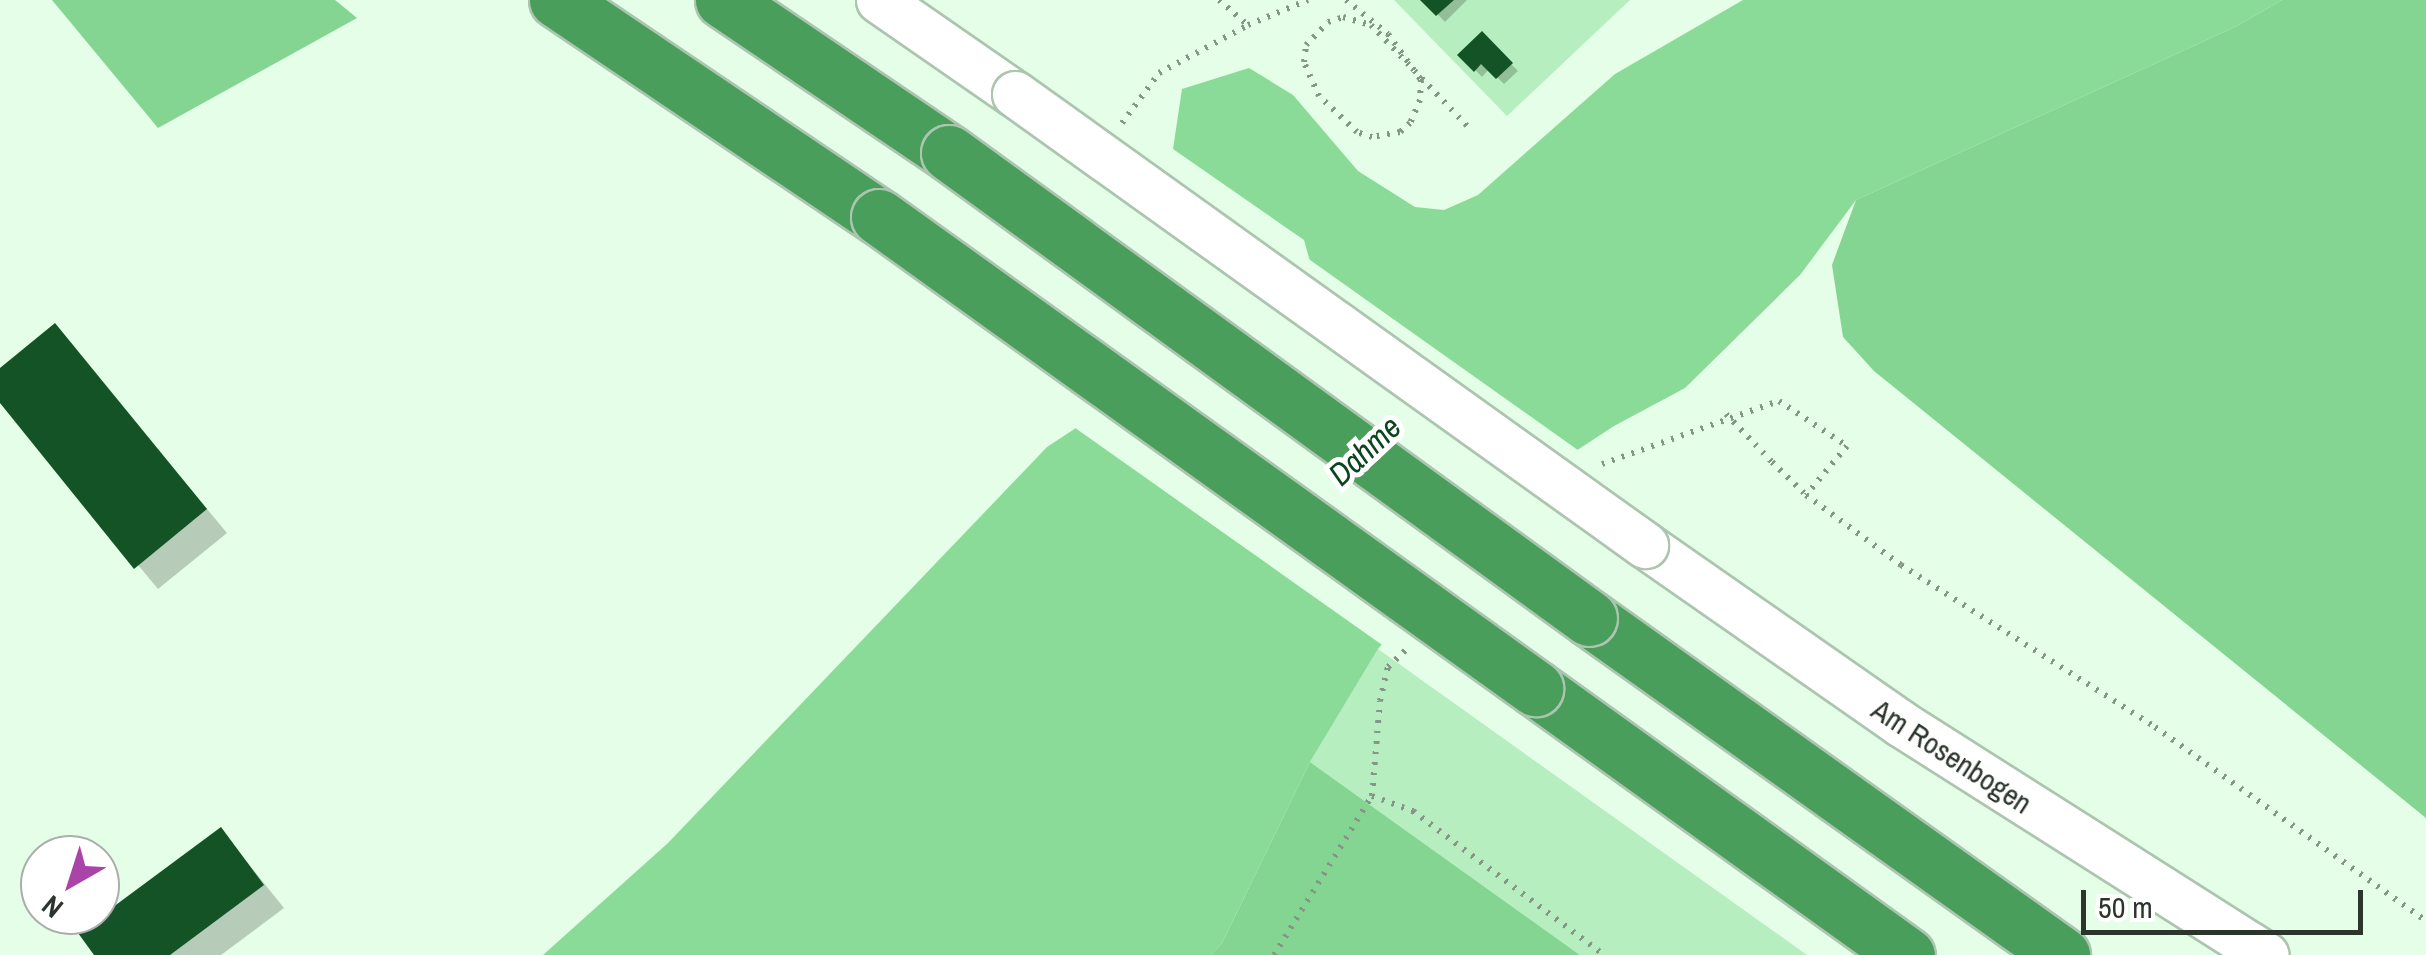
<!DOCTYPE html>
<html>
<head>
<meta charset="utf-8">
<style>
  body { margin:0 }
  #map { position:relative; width:2426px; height:955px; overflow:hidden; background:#e4fee7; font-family:"Archivo Narrow",sans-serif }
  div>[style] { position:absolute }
  .green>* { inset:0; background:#b7eebf }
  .forest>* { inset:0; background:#84d592 }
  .water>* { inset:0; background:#8adb98 }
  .pier>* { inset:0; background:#e4fee7 }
  .shadow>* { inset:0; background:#0003 }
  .building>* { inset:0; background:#135325 }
  .path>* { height:6px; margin-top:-3px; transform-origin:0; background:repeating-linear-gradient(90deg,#859687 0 2.5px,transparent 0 10.5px) }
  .roads { filter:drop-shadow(2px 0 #acc5af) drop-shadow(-2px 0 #acc5af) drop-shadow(0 2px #acc5af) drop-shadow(0 -2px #acc5af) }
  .secondary>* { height:45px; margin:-22.5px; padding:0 22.5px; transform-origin:22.5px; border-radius:22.5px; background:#fff }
  .highway>* { height:55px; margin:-27.5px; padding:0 27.5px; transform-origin:27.5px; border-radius:27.5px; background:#4a9e5c }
  .path-bridge>* { height:6px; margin-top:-3px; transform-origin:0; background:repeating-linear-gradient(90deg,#859687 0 2.5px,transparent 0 10.5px) }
  .bridges { filter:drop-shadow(2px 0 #acc5af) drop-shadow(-2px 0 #acc5af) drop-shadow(0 2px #acc5af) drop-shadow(0 -2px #acc5af) }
  .secondary-bridge>* { height:45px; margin:-22.5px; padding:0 22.5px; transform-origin:22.5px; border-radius:22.5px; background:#fff }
  .highway-bridge>* { height:55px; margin:-27.5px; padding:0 27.5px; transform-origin:27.5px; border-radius:27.5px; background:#4a9e5c }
  span { translate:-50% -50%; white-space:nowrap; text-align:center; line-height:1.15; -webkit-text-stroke:10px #fff; paint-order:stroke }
  .street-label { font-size:30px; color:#2b352c }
  .water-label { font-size:32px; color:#09461c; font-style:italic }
  .north { position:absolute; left:20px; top:835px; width:100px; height:100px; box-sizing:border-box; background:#fff; border:2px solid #aaaeab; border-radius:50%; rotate:219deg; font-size:28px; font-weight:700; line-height:40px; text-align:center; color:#2b352c }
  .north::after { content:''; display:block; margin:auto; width:35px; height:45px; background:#ab44a8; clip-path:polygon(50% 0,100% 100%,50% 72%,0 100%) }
  .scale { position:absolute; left:2081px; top:890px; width:282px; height:45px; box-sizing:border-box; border:5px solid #2b352c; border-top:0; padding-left:12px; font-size:30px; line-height:35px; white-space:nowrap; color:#2b352c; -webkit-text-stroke:8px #fff; paint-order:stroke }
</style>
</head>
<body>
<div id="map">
  <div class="green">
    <i style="clip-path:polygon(1394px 0,1630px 0,1507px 116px)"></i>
    <i style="clip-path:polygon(1378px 649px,1807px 955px,1580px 955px,1310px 762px)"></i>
  </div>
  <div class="forest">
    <i style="clip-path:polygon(52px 0,335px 0,357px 18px,158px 128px)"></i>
    <i style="clip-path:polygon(2282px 0,2426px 0,2426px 818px,1874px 371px,1843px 337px,1832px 265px,1856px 200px,2235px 27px)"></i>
    <i style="clip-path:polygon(1310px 762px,1580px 955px,1211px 955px,1222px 943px)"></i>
  </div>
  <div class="water">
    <i style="clip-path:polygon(1743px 0,2282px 0,2235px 27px,1856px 200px,1800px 275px,1685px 388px,1614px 426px,1512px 493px,1378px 649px,1310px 762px,1222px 943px,1211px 955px,543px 955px,668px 843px,1047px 447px,1079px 426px,1176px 494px,1332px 339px,1304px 240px,1173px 149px,1182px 89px,1249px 68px,1293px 95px,1358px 171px,1415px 207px,1444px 210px,1478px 195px,1615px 74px)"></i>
  </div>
  <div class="pier">
    <i style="clip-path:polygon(1303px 255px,1582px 453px,1515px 497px,1385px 647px,1071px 425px,1081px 422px,1175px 488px,1327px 337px)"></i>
  </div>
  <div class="shadow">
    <i style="clip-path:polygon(1424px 0,1467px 0,1445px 22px)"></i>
    <i style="clip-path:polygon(1482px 35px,1518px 71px,1504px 84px,1489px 69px,1482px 77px,1461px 55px)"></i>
    <i style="clip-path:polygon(55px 326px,227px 533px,158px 589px,0 399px,0 371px)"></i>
    <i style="clip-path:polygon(221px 830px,284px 908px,221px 955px,97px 955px)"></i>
  </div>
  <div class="building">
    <i style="clip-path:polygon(1420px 0,1454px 0,1436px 16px)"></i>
    <i style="clip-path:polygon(1482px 31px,1513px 63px,1496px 79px,1481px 64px,1474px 72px,1457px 55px)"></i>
    <i style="clip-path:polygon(55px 323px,207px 509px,134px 569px,0 403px,0 368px)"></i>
    <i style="clip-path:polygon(221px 827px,264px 885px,170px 955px,94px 955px,78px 933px)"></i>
  </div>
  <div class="path">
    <i style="left:1219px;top:0;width:38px;rotate:41deg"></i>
    <i style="left:1248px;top:25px;width:65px;rotate:-22.6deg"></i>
    <i style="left:1346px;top:0;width:54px;rotate:39deg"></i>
    <i style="left:1388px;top:34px;width:57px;rotate:54.3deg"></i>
    <i style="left:1122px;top:123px;width:62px;rotate:-53.5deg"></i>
    <i style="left:1159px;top:73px;width:101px;rotate:-28.3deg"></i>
    <i style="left:1772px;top:462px;width:47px;rotate:44.1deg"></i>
    <i style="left:1806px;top:495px;width:118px;rotate:36.4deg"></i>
    <i style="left:1901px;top:565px;width:301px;rotate:32.5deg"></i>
    <i style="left:2155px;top:727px;width:333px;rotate:35.6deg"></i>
    <i style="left:1602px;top:464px;width:188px;rotate:-19.6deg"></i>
    <i style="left:1779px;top:401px;width:82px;rotate:33.5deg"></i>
    <i style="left:1847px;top:446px;width:64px;rotate:129.9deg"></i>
    <i style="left:1372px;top:796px;width:44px;rotate:20.1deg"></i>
    <i style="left:1413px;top:811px;width:239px;rotate:37deg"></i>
    <i style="left:1274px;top:955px;width:187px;rotate:-58.4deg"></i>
    <i style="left:1372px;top:796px;width:95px;rotate:-85.2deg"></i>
    <i style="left:1380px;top:701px;width:35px;rotate:-77deg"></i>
    <i style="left:1388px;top:667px;width:28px;rotate:-44deg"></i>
  </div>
  <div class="roads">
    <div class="secondary">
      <i style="left:879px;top:0;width:165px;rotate:34.7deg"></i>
      <i style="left:1645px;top:545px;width:311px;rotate:34.9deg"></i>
      <i style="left:1900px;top:723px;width:433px;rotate:32.4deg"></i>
    </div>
    <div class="highway">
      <i style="left:557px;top:0;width:388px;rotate:34deg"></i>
      <i style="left:723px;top:0;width:273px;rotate:34.1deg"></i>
      <i style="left:1589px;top:618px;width:581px;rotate:35.47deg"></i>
      <i style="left:1535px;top:688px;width:458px;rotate:35.7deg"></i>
    </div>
  </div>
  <div class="path-bridge">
    <i style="left:1421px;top:80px;width:20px;rotate:93deg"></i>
    <i style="left:1420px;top:100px;width:25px;rotate:113deg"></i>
    <i style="left:1410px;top:123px;width:13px;rotate:138deg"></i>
    <i style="left:1400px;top:132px;width:28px;rotate:170deg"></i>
    <i style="left:1372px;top:137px;width:16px;rotate:-162deg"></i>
    <i style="left:1357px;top:132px;width:52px;rotate:-136.5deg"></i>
    <i style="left:1319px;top:96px;width:37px;rotate:-114deg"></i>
    <i style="left:1304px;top:62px;width:17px;rotate:-83deg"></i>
    <i style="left:1306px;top:45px;width:32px;rotate:-46deg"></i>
    <i style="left:1328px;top:22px;width:16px;rotate:-18deg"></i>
    <i style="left:1343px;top:17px;width:29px;rotate:16deg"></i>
    <i style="left:1371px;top:25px;width:145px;rotate:46.4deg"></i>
    <i style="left:1726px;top:414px;width:66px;rotate:46.2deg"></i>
  </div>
  <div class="bridges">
    <div class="secondary-bridge">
      <i style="left:1015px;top:94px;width:775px;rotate:35.6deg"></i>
    </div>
    <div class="highway-bridge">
      <i style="left:949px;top:153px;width:791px;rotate:36deg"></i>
      <i style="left:879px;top:217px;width:808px;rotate:35.68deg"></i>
    </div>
  </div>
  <div class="street-label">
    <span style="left:1952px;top:756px;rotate:33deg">Am Rosenbogen</span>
  </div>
  <div class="water-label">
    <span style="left:1365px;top:451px;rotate:-43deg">Dahme</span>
  </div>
  <div class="north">N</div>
  <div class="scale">50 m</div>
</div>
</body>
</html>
